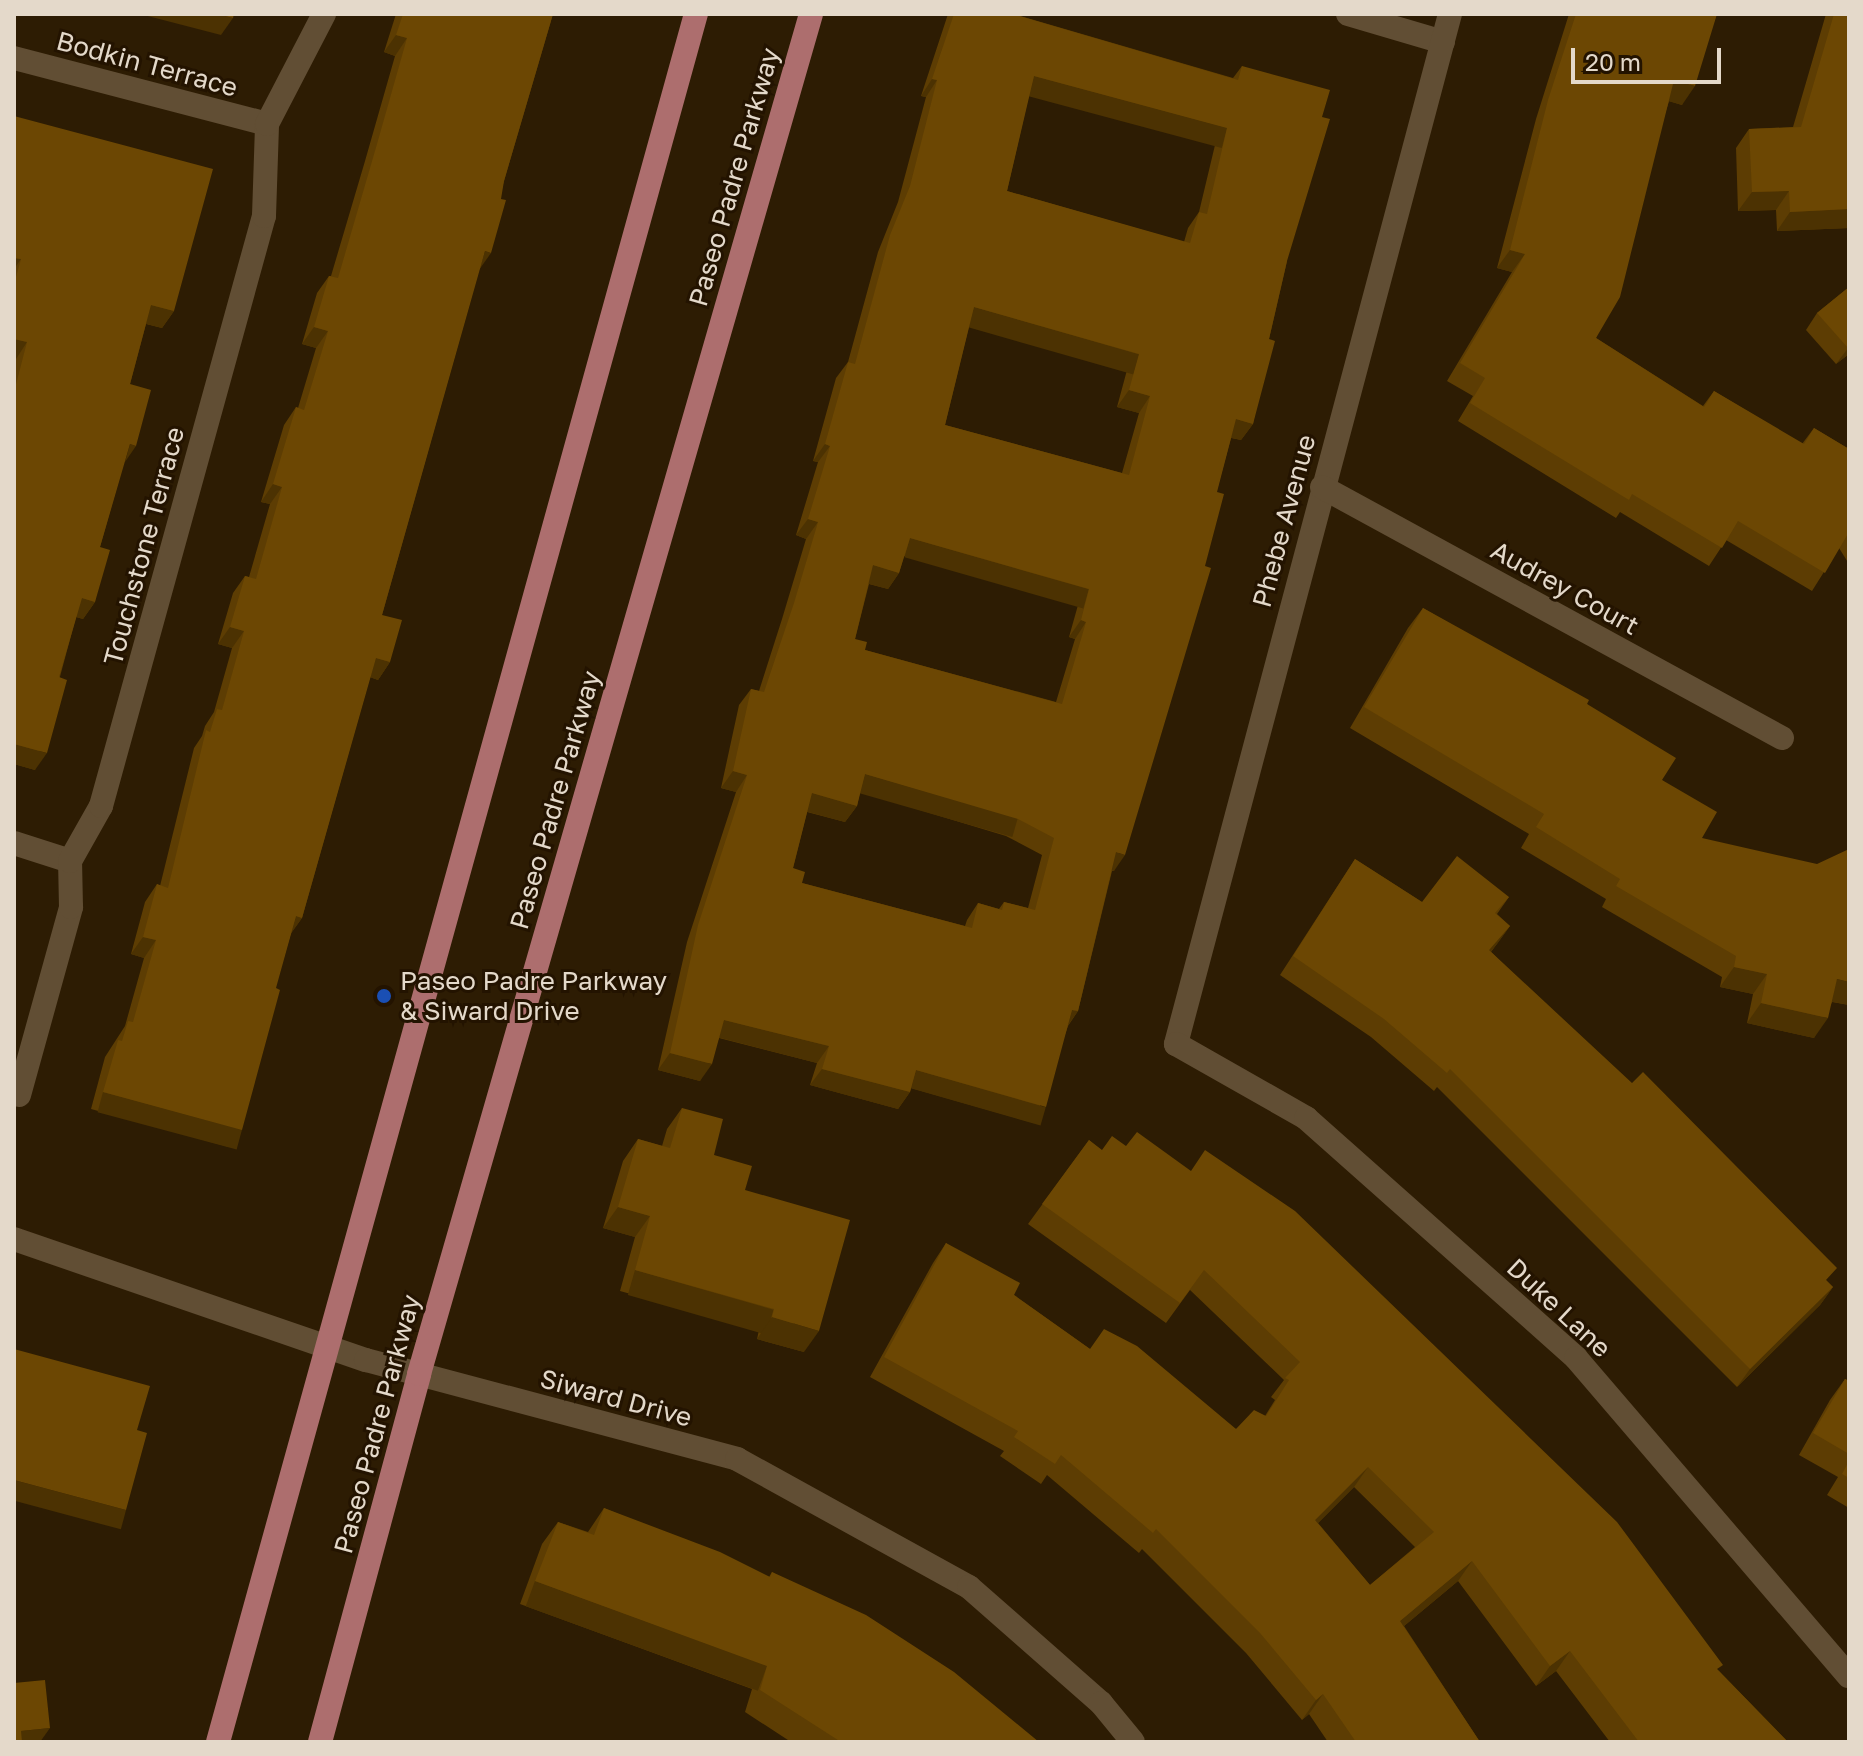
<!DOCTYPE html>
<html>
<head>
<meta charset="utf-8">
<style>
  body { margin:0 }
  #map { position:relative; width:1863px; height:1756px; overflow:hidden; background:#2d1c03; font-family:"Golos Text",sans-serif }
  div>[style] { position:absolute }
  .minor>* { height:24px; margin:-12px; padding:0 12px; transform-origin:12px; border-radius:12px; background:#614e34 }
  .major>* { height:24px; margin:-12px; padding:0 12px; transform-origin:12px; border-radius:12px; background:#ad6e6e }
  .wall>* { inset:0; background:#5d3d03 }
  .shaded-wall>* { inset:0; background:#4c3202; transform-origin:0 0 }
  .building>* { inset:0; background:#6c4703 }
  .dots>* { width:22px; height:22px; translate:-50% -50%; box-sizing:border-box; border:4px solid #231300; border-radius:50% }
  span { translate:-50% -50%; white-space:nowrap; text-align:center; line-height:1.15; -webkit-text-stroke:6px #231300; paint-order:stroke }
  .street-label { font-size:26px; color:#e4d9ca }
  .poi-label { font-size:26px; color:#e4d9ca }
  .left { translate:0 -50%; text-align:left }
  .frame { position:absolute; inset:0; border:16px solid #e4d9ca; pointer-events:none }
  .scale { position:absolute; left:1571px; top:48px; width:150px; height:36px; box-sizing:border-box; border:4px solid #e4d9ca; border-top:0; padding-left:10px; font-size:24px; line-height:28px; white-space:nowrap; color:#e4d9ca; -webkit-text-stroke:6px #231300; paint-order:stroke }
</style>
</head>
<body>
<div id="map">
  <div class="minor">
    <i style="left:1348px;top:14px;width:99px;rotate:16.4deg"></i>
    <i style="left:1450px;top:14px;width:1066px;rotate:104.9deg"></i>
    <i style="left:1176px;top:1044px;width:150px;rotate:29.6deg"></i>
    <i style="left:1306px;top:1118px;width:361px;rotate:41.6deg"></i>
    <i style="left:1576px;top:1358px;width:419px;rotate:49.4deg"></i>
    <i style="left:14px;top:58px;width:261px;rotate:14.6deg"></i>
    <i style="left:1322px;top:487px;width:524px;rotate:28.62deg"></i>
    <i style="left:14px;top:843px;width:59px;rotate:17.8deg"></i>
    <i style="left:19px;top:1095px;width:195px;rotate:-74.5deg"></i>
    <i style="left:71px;top:907px;width:46px;rotate:-91.2deg"></i>
    <i style="left:70px;top:861px;width:63px;rotate:-60.6deg"></i>
    <i style="left:101px;top:806px;width:612px;rotate:-74.56deg"></i>
    <i style="left:264px;top:216px;width:92px;rotate:-88.1deg"></i>
    <i style="left:267px;top:124px;width:124px;rotate:-62.6deg"></i>
    <i style="left:14px;top:1239px;width:372px;rotate:19deg"></i>
    <i style="left:366px;top:1360px;width:384px;rotate:14.9deg"></i>
    <i style="left:737px;top:1459px;width:265px;rotate:28.9deg"></i>
    <i style="left:969px;top:1587px;width:176px;rotate:41.3deg"></i>
    <i style="left:1101px;top:1703px;width:50px;rotate:50.6deg"></i>
  </div>
  <div class="major">
    <i style="left:218px;top:1742px;width:1793px;rotate:-74.54deg"></i>
    <i style="left:320px;top:1742px;width:381px;rotate:-74.9deg"></i>
    <i style="left:419px;top:1374px;width:1415px;rotate:-73.92deg"></i>
  </div>
  <div class="wall">
    <i style="clip-path:polygon(396px 14px,553px 14px,504px 181px,382px 615px,390px 662px,378px 680px,370px 677px,302px 918px,291px 933px,229px 1147px,91px 1109px,105px 1057px,125px 1026px,144px 958px,131px 954px,145px 902px,157px 884px,160px 886px,194px 748px,202px 736px,205px 726px,214px 712px,232px 648px,218px 644px,233px 593px,245px 576px,249px 577px,270px 504px,261px 502px,284px 425px,296px 407px,298px 408px,316px 348px,302px 344px,317px 293px,329px 276px,331px 276px,365px 161px,395px 56px,384px 52px)"></i>
    <i style="clip-path:polygon(evenodd,948px 14px,1013px 14px,1233px 78px,1242px 66px,1287px 261px,1269px 339px,1253px 424px,1241px 440px,1231px 438px,1114px 871px,1112px 871px,1078px 1011px,1068px 1026px,1034px 1123px,911px 1088px,910px 1092px,898px 1109px,810px 1085px,817px 1063px,719px 1038px,700px 1081px,658px 1070px,687px 942px,736px 792px,721px 788px,739px 705px,751px 689px,759px 691px,782px 619px,806px 539px,796px 535px,818px 462px,813px 461px,836px 378px,848px 362px,878px 252px,898px 202px,926px 97px,921px 96px,948px 14px,1029px 95px,1215px 145px,1199px 212px,1188px 228px,1184px 242px,1007px 191px,1029px 95px,948px 14px,969px 326px,1127px 370px,1117px 407px,1139px 413px,1122px 473px,945px 425px,969px 326px,948px 14px,904px 556px,1078px 605px,1069px 637px,1075px 639px,1056px 702px,865px 650px,855px 639px,869px 584px,888px 589px,899px 573px,904px 556px,948px 14px,860px 792px,1006px 836px,1042px 855px,1028px 908px,1004px 902px,999px 909px,978px 903px,967px 920px,965px 926px,802px 883px,793px 868px,807px 812px,845px 822px,857px 806px,860px 792px)"></i>
    <i style="clip-path:polygon(1569px 14px,1717px 14px,1682px 105px,1669px 101px,1596px 338px,1703px 406px,1714px 391px,1802px 444px,1814px 428px,1849px 449px,1849px 564px,1839px 548px,1812px 591px,1726px 540px,1709px 566px,1620px 512px,1616px 518px,1458px 421px,1473px 396px,1447px 381px,1512px 272px,1497px 268px,1536px 119px)"></i>
    <i style="clip-path:polygon(1826px 14px,1849px 14px,1849px 228px,1777px 231px,1776px 210px,1738px 211px,1736px 148px,1749px 129px,1793px 127px)"></i>
    <i style="clip-path:polygon(14px 116px,174px 311px,162px 328px,146px 324px,130px 384px,124px 462px,100px 547px,95px 602px,83px 619px,76px 617px,35px 770px,14px 764px,14px 365px,16px 359px,14px 358px)"></i>
    <i style="clip-path:polygon(1849px 287px,1849px 354px,1836px 364px,1806px 330px,1817px 313px)"></i>
    <i style="clip-path:polygon(1423px 608px,1587px 704px,1662px 780px,1702px 838px,1849px 1005px,1832px 1002px,1814px 1038px,1747px 1023px,1753px 994px,1720px 987px,1722px 977px,1602px 907px,1606px 899px,1521px 848px,1529px 834px,1350px 728px,1408px 628px)"></i>
    <i style="clip-path:polygon(1355px 859px,1422px 902px,1509px 897px,1497px 914px,1510px 926px,1491px 952px,1833px 1287px,1820px 1305px,1737px 1387px,1437px 1087px,1434px 1091px,1371px 1037px,1280px 975px)"></i>
    <i style="clip-path:polygon(682px 1108px,714px 1155px,745px 1190px,804px 1352px,757px 1339px,759px 1330px,620px 1291px,635px 1237px,603px 1228px,623px 1161px,638px 1139px,662px 1146px,667px 1129px)"></i>
    <i style="clip-path:polygon(evenodd,1089px 1140px,1719px 1671px,1788px 1742px,1610px 1742px,1556px 1671px,1536px 1686px,1458px 1581px,1404px 1626px,1480px 1742px,1328px 1742px,1309px 1714px,1302px 1720px,1246px 1653px,1142px 1549px,1139px 1553px,1047px 1475px,1041px 1484px,1000px 1456px,1004px 1451px,870px 1377px,933px 1263px,946px 1243px,1014px 1295px,1090px 1349px,1236px 1429px,1265px 1416px,1275px 1400px,1271px 1397px,1284px 1380px,1190px 1290px,1166px 1323px,1028px 1224px,1089px 1140px,1354px 1487px,1415px 1547px,1370px 1585px,1318px 1523px,1354px 1487px)"></i>
    <i style="clip-path:polygon(1845px 1379px,1849px 1381px,1849px 1508px,1827px 1495px,1838px 1477px,1799px 1455px,1830px 1400px)"></i>
    <i style="clip-path:polygon(604px 1508px,769px 1577px,772px 1572px,1039px 1742px,791px 1742px,745px 1712px,752px 1689px,520px 1604px,542px 1544px,558px 1522px,588px 1532px)"></i>
  </div>
  <div class="shaded-wall">
    <i style="clip-path:polygon(140px 14px,217px 14px,233px 18px,221px 35px)"></i>
    <i style="clip-path:polygon(396px 35px,407px 38px,395px 56px,384px 52px)"></i>
    <i style="left:1034px;top:76px;width:200px;height:21px;rotate:15deg"></i>
    <i style="clip-path:polygon(932px 79px,937px 80px,926px 97px,921px 96px)"></i>
    <i style="clip-path:polygon(1674px 80px,1695px 86px,1682px 105px,1661px 99px)"></i>
    <i style="clip-path:polygon(1789px 191px,1776px 210px,1738px 211px,1752px 192px)"></i>
    <i style="clip-path:polygon(1849px 209px,1849px 228px,1777px 231px,1790px 212px)"></i>
    <i style="clip-path:polygon(1510px 250px,1525px 254px,1512px 272px,1497px 268px)"></i>
    <i style="clip-path:polygon(485px 251px,491px 253px,479px 270px)"></i>
    <i style="clip-path:polygon(14px 258px,21px 259px,14px 269px)"></i>
    <i style="clip-path:polygon(151px 305px,174px 311px,162px 328px,139px 322px)"></i>
    <i style="left:974px;top:307px;width:172px;height:21px;rotate:16deg"></i>
    <i style="clip-path:polygon(314px 327px,328px 331px,316px 348px,302px 344px)"></i>
    <i style="clip-path:polygon(14px 339px,27px 342px,16px 359px,14px 358px)"></i>
    <i style="clip-path:polygon(1849px 347px,1849px 354px,1836px 364px)"></i>
    <i style="clip-path:polygon(1129px 390px,1150px 396px,1139px 413px,1117px 407px)"></i>
    <i style="clip-path:polygon(1236px 419px,1253px 424px,1241px 440px,1224px 436px)"></i>
    <i style="clip-path:polygon(130px 444px,136px 446px,125px 462px)"></i>
    <i style="clip-path:polygon(825px 444px,830px 446px,818px 462px,813px 461px)"></i>
    <i style="clip-path:polygon(273px 484px,282px 487px,270px 504px,261px 502px)"></i>
    <i style="clip-path:polygon(808px 519px,818px 522px,806px 539px,796px 535px)"></i>
    <i style="left:910px;top:538px;width:186px;height:20px;rotate:16deg"></i>
    <i style="clip-path:polygon(873px 565px,899px 573px,888px 589px,862px 582px)"></i>
    <i style="clip-path:polygon(82px 598px,95px 602px,83px 619px,70px 615px)"></i>
    <i style="clip-path:polygon(1081px 620px,1086px 622px,1075px 639px,1069px 637px)"></i>
    <i style="clip-path:polygon(230px 627px,244px 631px,232px 648px,218px 644px)"></i>
    <i style="clip-path:polygon(376px 658px,390px 662px,378px 680px,364px 675px)"></i>
    <i style="clip-path:polygon(14px 744px,47px 753px,35px 770px,14px 764px)"></i>
    <i style="clip-path:polygon(733px 771px,747px 775px,736px 792px,721px 788px)"></i>
    <i style="left:865px;top:774px;width:159px;height:20px;rotate:16deg"></i>
    <i style="clip-path:polygon(812px 793px,857px 806px,845px 822px,801px 810px)"></i>
    <i style="clip-path:polygon(1116px 852px,1125px 855px,1114px 871px,1105px 869px)"></i>
    <i style="clip-path:polygon(296px 916px,302px 918px,290px 935px)"></i>
    <i style="clip-path:polygon(1510px 926px,1497px 944px,1477px 968px,1489px 950px)"></i>
    <i style="clip-path:polygon(143px 937px,156px 940px,144px 958px,131px 954px)"></i>
    <i style="clip-path:polygon(1734px 967px,1767px 974px,1753px 994px,1720px 987px)"></i>
    <i style="clip-path:polygon(1837px 979px,1849px 982px,1849px 1005px,1823px 1000px)"></i>
    <i style="clip-path:polygon(1761px 1003px,1828px 1018px,1814px 1038px,1747px 1023px)"></i>
    <i style="clip-path:polygon(1072px 1010px,1078px 1011px,1066px 1028px)"></i>
    <i style="clip-path:polygon(724px 1020px,829px 1046px,817px 1063px,713px 1036px)"></i>
    <i style="clip-path:polygon(670px 1053px,712px 1064px,700px 1081px,658px 1070px)"></i>
    <i style="clip-path:polygon(822px 1069px,910px 1092px,898px 1109px,810px 1085px)"></i>
    <i style="left:916px;top:1070px;width:135px;height:19px;rotate:16deg"></i>
    <i style="left:103px;top:1092px;width:144px;height:21px;rotate:15deg"></i>
    <i style="clip-path:polygon(618px 1207px,650px 1216px,635px 1237px,603px 1228px)"></i>
    <i style="left:635px;top:1270px;width:144px;height:26px;rotate:16deg"></i>
    <i style="clip-path:polygon(1833px 1287px,1820px 1305px,1737px 1387px,1750px 1369px)"></i>
    <i style="clip-path:polygon(772px 1317px,819px 1331px,804px 1352px,757px 1339px)"></i>
    <i style="clip-path:polygon(1368px 1467px,1354px 1487px,1301px 1540px,1315px 1520px)"></i>
    <i style="left:14px;top:1480px;width:116px;height:20px;rotate:15deg"></i>
    <i style="clip-path:polygon(1472px 1561px,1458px 1581px,1386px 1641px,1400px 1621px)"></i>
    <i style="left:535px;top:1581px;width:247px;height:27px;rotate:20deg"></i>
    <i style="clip-path:polygon(1570px 1651px,1556px 1671px,1536px 1686px,1550px 1666px)"></i>
    <i style="clip-path:polygon(1323px 1694px,1309px 1714px,1302px 1720px,1316px 1700px)"></i>
    <i style="clip-path:polygon(50px 1728px,40px 1742px,14px 1742px,21px 1731px)"></i>
  </div>
  <div class="building">
    <i style="clip-path:polygon(217px 14px,234px 14px,233px 18px)"></i>
    <i style="clip-path:polygon(403px 14px,553px 14px,504px 181px,501px 199px,506px 200px,491px 253px,485px 251px,382px 615px,402px 620px,390px 662px,376px 658px,302px 918px,296px 916px,276px 988px,280px 990px,242px 1130px,103px 1092px,118px 1040px,122px 1041px,128px 1021px,133px 1022px,156px 940px,143px 937px,157px 884px,168px 888px,206px 730px,210px 732px,217px 709px,222px 710px,244px 631px,230px 627px,245px 576px,256px 579px,282px 487px,273px 484px,296px 407px,304px 410px,328px 331px,314px 327px,329px 276px,338px 278px,377px 144px,407px 38px,396px 35px)"></i>
    <i style="clip-path:polygon(evenodd,954px 14px,1013px 14px,1238px 80px,1242px 66px,1330px 90px,1322px 117px,1330px 119px,1287px 261px,1269px 339px,1275px 341px,1253px 424px,1236px 419px,1217px 492px,1224px 494px,1205px 566px,1211px 568px,1125px 855px,1116px 852px,1078px 1011px,1072px 1010px,1046px 1107px,916px 1070px,910px 1092px,822px 1069px,829px 1046px,724px 1020px,712px 1064px,670px 1053px,698px 925px,747px 775px,733px 771px,751px 689px,764px 692px,794px 603px,818px 522px,808px 519px,830px 446px,825px 444px,848px 362px,855px 364px,890px 235px,910px 186px,937px 80px,932px 79px,954px 14px,1034px 76px,1227px 128px,1207px 214px,1199px 212px,1190px 243px,1007px 191px,1034px 76px,954px 14px,974px 307px,1139px 354px,1129px 390px,1150px 396px,1129px 475px,945px 425px,974px 307px,954px 14px,910px 538px,1089px 589px,1081px 620px,1086px 622px,1062px 704px,865px 650px,867px 642px,855px 639px,873px 565px,899px 573px,910px 538px,954px 14px,865px 774px,1018px 819px,1054px 838px,1035px 910px,1004px 902px,1002px 910px,978px 903px,972px 928px,802px 883px,805px 872px,793px 868px,812px 793px,857px 806px,865px 774px)"></i>
    <i style="clip-path:polygon(1576px 14px,1717px 14px,1695px 86px,1674px 80px,1620px 297px,1596px 338px,1704px 407px,1714px 391px,1804px 444px,1814px 428px,1849px 449px,1849px 532px,1825px 573px,1738px 521px,1722px 548px,1632px 494px,1629px 500px,1470px 403px,1485px 378px,1460px 363px,1525px 254px,1510px 250px,1548px 100px)"></i>
    <i style="clip-path:polygon(1834px 14px,1849px 14px,1849px 209px,1790px 212px,1789px 191px,1752px 192px,1749px 129px,1801px 127px)"></i>
    <i style="clip-path:polygon(14px 116px,213px 169px,174px 311px,151px 305px,130px 384px,151px 390px,136px 446px,130px 444px,100px 547px,110px 550px,95px 602px,82px 598px,59px 677px,67px 680px,47px 753px,14px 744px,14px 392px,27px 342px,14px 339px,14px 284px,21px 259px,14px 258px)"></i>
    <i style="clip-path:polygon(1849px 287px,1849px 347px,1848px 348px,1817px 313px)"></i>
    <i style="clip-path:polygon(1423px 608px,1589px 700px,1587px 704px,1676px 758px,1662px 780px,1717px 812px,1702px 838px,1817px 864px,1849px 849px,1849px 982px,1837px 979px,1828px 1018px,1761px 1003px,1767px 974px,1734px 967px,1736px 956px,1616px 886px,1620px 879px,1536px 827px,1544px 814px,1364px 707px)"></i>
    <i style="clip-path:polygon(1457px 856px,1509px 897px,1495px 913px,1510px 926px,1489px 950px,1632px 1083px,1643px 1072px,1837px 1268px,1826px 1280px,1833px 1287px,1750px 1369px,1450px 1069px,1447px 1073px,1384px 1019px,1293px 956px,1355px 859px,1422px 902px)"></i>
    <i style="clip-path:polygon(682px 1108px,723px 1119px,714px 1155px,752px 1166px,745px 1190px,850px 1220px,819px 1331px,772px 1317px,774px 1309px,635px 1270px,650px 1216px,618px 1207px,638px 1139px,670px 1148px)"></i>
    <i style="clip-path:polygon(evenodd,1137px 1132px,1191px 1171px,1205px 1150px,1295px 1211px,1617px 1522px,1723px 1665px,1717px 1669px,1788px 1742px,1639px 1742px,1570px 1651px,1550px 1666px,1472px 1561px,1400px 1621px,1480px 1742px,1356px 1742px,1323px 1694px,1316px 1700px,1260px 1633px,1156px 1529px,1153px 1533px,1061px 1455px,1055px 1464px,1014px 1437px,1018px 1431px,884px 1357px,946px 1243px,1020px 1283px,1014px 1295px,1090px 1349px,1104px 1329px,1137px 1346px,1236px 1429px,1254px 1410px,1266px 1416px,1289px 1380px,1285px 1378px,1300px 1362px,1204px 1270px,1180px 1303px,1042px 1204px,1089px 1140px,1102px 1150px,1112px 1136px,1126px 1146px,1137px 1132px,1368px 1467px,1434px 1532px,1370px 1585px,1315px 1520px,1368px 1467px)"></i>
    <i style="clip-path:polygon(14px 1349px,150px 1386px,137px 1430px,147px 1433px,126px 1510px,14px 1480px)"></i>
    <i style="clip-path:polygon(1845px 1379px,1849px 1381px,1849px 1454px,1813px 1433px)"></i>
    <i style="clip-path:polygon(1849px 1461px,1849px 1478px,1842px 1474px)"></i>
    <i style="clip-path:polygon(604px 1508px,720px 1552px,770px 1577px,772px 1572px,866px 1615px,954px 1672px,1039px 1742px,841px 1742px,760px 1690px,767px 1666px,535px 1581px,558px 1522px,594px 1535px)"></i>
    <i style="clip-path:polygon(45px 1680px,50px 1728px,21px 1731px,22px 1742px,14px 1742px,14px 1681px,14px 1683px)"></i>
  </div>
  <div class="dots">
    <i style="left:384px;top:996px;background:#1a4fb4"></i>
  </div>
  <div class="street-label">
    <span style="left:147px;top:64px;rotate:15deg">Bodkin Terrace</span>
    <span style="left:734px;top:177px;rotate:-74deg">Paseo Padre Parkway</span>
    <span style="left:1284px;top:521px;rotate:-75deg">Phebe Avenue</span>
    <span style="left:144px;top:546px;rotate:-75deg">Touchstone Terrace</span>
    <span style="left:1565px;top:588px;rotate:29deg">Audrey Court</span>
    <span style="left:555px;top:800px;rotate:-74deg">Paseo Padre Parkway</span>
    <span style="left:1559px;top:1308px;rotate:43deg">Duke Lane</span>
    <span style="left:616px;top:1398px;rotate:15deg">Siward Drive</span>
    <span style="left:377px;top:1424px;rotate:-75deg">Paseo Padre Parkway</span>
  </div>
  <div class="poi-label">
    <span class="left" style="left:400px;top:996px">Paseo Padre Parkway<br>&amp; Siward Drive</span>
  </div>
  <div class="frame"></div>
  <div class="scale">20 m</div>
</div>
</body>
</html>
